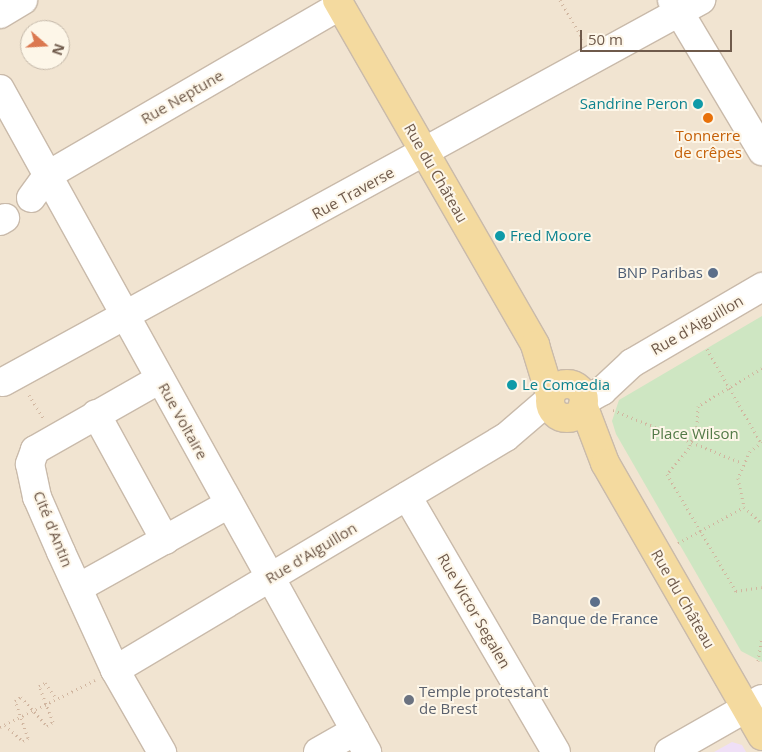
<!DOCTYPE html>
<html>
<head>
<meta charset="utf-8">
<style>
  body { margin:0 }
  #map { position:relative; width:762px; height:752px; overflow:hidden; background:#faf2e2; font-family:"Open Sans",sans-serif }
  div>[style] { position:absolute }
  .residential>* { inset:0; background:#f1e4d1 }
  .education>* { inset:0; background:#efdff6 }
  .green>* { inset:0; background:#cee6c2 }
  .path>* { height:3px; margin-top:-1.5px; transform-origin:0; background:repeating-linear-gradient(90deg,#d1b6a0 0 1px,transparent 0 5px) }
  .roads { filter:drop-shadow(1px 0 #c9baaa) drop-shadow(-1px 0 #c9baaa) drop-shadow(0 1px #c9baaa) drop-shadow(0 -1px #c9baaa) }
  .minor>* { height:28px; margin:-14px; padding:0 14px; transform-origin:14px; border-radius:14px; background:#fff }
  .major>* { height:28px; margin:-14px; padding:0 14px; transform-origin:14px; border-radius:14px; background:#f4da9f }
  .major>.ring { margin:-14px; padding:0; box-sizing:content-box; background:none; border:28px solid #f4da9f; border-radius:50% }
  .dots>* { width:14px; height:14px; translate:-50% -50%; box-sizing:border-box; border:2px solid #fdf6e8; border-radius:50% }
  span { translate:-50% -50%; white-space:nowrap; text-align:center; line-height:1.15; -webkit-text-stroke:4px #fdf6e8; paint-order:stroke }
  .street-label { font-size:15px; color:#6f5a4b }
  .culture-label { font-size:15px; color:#0d838f }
  .right { translate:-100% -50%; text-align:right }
  .left { translate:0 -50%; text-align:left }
  .food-label { font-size:15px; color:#c56008 }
  .service-label { font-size:15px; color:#4e5e75 }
  .park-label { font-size:15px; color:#537a47 }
  .worship-label { font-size:15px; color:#5b616d }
  .north { position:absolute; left:20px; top:20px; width:50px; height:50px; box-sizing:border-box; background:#fdf6e8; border:1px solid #c4b8a9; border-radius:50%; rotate:109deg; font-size:14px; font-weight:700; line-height:20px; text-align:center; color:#6f5a4b }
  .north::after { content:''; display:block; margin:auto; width:18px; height:22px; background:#db7850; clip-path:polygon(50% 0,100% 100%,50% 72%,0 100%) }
  .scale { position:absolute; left:580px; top:30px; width:152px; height:22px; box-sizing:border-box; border:2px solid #6f5a4b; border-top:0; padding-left:6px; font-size:15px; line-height:18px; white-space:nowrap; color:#6f5a4b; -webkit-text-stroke:4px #fdf6e8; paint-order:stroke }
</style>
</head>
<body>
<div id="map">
  <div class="residential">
    <i style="clip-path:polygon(evenodd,0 0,762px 0,762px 752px,0 752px,0 0,30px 30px,60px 30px,60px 60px,30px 60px,30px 30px)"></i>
  </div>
  <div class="education">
    <i style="clip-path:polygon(732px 742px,742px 745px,746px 752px,714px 752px)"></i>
  </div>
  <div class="green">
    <i style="clip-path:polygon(762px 316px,762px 662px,741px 651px,616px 434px,612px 421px,619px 400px)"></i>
  </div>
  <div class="path">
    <i style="left:560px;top:0;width:45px;rotate:59.5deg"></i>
    <i style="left:707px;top:349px;width:108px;rotate:60.1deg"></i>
    <i style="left:762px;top:368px;width:74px;rotate:149.3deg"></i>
    <i style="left:698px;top:406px;width:20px;rotate:93deg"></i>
    <i style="left:697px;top:426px;width:23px;rotate:110deg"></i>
    <i style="left:689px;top:448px;width:34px;rotate:130deg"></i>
    <i style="left:667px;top:474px;width:136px;rotate:59.5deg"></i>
    <i style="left:736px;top:591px;width:26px;rotate:-9deg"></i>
    <i style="left:29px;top:395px;width:28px;rotate:58deg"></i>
    <i style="left:613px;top:410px;width:139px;rotate:22.3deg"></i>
    <i style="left:762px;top:442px;width:15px;rotate:143deg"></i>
    <i style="left:750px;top:451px;width:30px;rotate:114deg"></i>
    <i style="left:738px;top:478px;width:30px;rotate:78deg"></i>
    <i style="left:744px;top:507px;width:24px;rotate:42deg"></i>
    <i style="left:678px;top:543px;width:75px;rotate:-28.6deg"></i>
    <i style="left:758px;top:661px;width:24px;rotate:-81deg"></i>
    <i style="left:5px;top:725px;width:24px;rotate:42deg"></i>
    <i style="left:23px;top:741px;width:6px;rotate:-31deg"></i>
    <i style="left:28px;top:738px;width:39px;rotate:-109deg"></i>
    <i style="left:15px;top:701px;width:7px;rotate:-34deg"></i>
    <i style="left:21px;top:697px;width:39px;rotate:48deg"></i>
    <i style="left:47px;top:726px;width:7px;rotate:-34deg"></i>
    <i style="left:53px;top:722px;width:39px;rotate:-111deg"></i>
    <i style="left:39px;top:686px;width:7px;rotate:-27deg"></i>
    <i style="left:45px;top:683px;width:19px;rotate:54deg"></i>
    <i style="left:0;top:727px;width:106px;rotate:-26.3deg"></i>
  </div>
  <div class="roads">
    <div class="minor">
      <i style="left:672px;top:0;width:176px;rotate:59.2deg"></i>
      <i style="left:0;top:14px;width:27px;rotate:-31deg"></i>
      <i style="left:0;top:89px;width:758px;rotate:61.03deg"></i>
      <i style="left:31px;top:198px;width:29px;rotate:-54deg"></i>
      <i style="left:48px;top:175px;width:337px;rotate:-30.1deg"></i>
      <i style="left:0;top:221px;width:6px;rotate:-31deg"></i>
      <i style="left:160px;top:379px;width:144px;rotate:150.4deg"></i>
      <i style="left:35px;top:450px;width:15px;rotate:110deg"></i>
      <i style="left:30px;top:464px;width:34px;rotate:78deg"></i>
      <i style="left:37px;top:497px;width:60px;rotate:66.4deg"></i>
      <i style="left:61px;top:552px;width:130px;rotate:65.4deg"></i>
      <i style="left:115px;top:670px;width:95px;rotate:60.2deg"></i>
      <i style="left:3px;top:382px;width:796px;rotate:-28.69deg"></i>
      <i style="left:584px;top:401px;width:21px;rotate:-29deg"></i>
      <i style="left:602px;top:391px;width:41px;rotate:-43deg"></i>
      <i style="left:632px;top:363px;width:151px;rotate:-30.3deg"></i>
      <i style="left:96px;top:414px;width:144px;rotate:61.3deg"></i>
      <i style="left:407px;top:496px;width:296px;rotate:59.8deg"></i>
      <i style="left:78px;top:588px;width:173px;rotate:-29.1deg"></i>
      <i style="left:115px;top:670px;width:455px;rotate:-30.8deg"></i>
      <i style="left:506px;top:437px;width:57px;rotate:-40.7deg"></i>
      <i style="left:318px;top:752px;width:43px;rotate:-29.6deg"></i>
      <i style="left:669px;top:752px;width:107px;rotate:-29.7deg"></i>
    </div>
    <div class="major">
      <i style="left:337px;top:0;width:398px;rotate:60.1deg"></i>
      <i style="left:535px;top:345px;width:51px;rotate:73deg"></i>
      <i class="ring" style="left:550px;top:384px;width:6px;height:6px"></i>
      <i style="left:583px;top:405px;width:62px;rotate:69.2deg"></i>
      <i style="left:605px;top:463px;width:315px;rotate:60.1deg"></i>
    </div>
  </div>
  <div class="dots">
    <i style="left:698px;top:104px;background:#0f9aa8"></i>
    <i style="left:708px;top:118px;background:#e8710a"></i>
    <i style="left:500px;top:236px;background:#0f9aa8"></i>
    <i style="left:713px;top:273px;background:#5c6f8a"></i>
    <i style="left:512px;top:385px;background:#0f9aa8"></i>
    <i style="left:595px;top:602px;background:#5c6f8a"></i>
    <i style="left:409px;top:700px;background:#6b7280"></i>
  </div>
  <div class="street-label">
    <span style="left:182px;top:97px;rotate:-30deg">Rue Neptune</span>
    <span style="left:436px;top:173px;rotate:60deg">Rue du Château</span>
    <span style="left:353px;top:193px;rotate:-29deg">Rue Traverse</span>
    <span style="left:697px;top:325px;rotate:-30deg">Rue d'Aiguillon</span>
    <span style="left:183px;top:421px;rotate:61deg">Rue Voltaire</span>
    <span style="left:53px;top:529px;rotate:68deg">Cité d'Antin</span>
    <span style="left:311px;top:553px;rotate:-31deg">Rue d'Aiguillon</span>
    <span style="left:683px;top:599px;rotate:60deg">Rue du Château</span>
    <span style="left:474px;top:611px;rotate:60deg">Rue Victor Segalen</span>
  </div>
  <div class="culture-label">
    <span class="right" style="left:688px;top:104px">Sandrine Peron</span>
    <span class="left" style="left:510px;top:236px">Fred Moore</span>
    <span class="left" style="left:522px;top:385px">Le Comœdia</span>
  </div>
  <div class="food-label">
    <span style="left:708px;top:144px">Tonnerre<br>de crêpes</span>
  </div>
  <div class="service-label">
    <span class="right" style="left:703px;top:273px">BNP Paribas</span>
    <span style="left:595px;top:619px">Banque de France</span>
  </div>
  <div class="park-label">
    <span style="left:695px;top:434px">Place Wilson</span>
  </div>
  <div class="worship-label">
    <span class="left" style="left:419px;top:700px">Temple protestant<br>de Brest</span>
  </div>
  <div class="north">N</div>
  <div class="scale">50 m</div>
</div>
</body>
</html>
